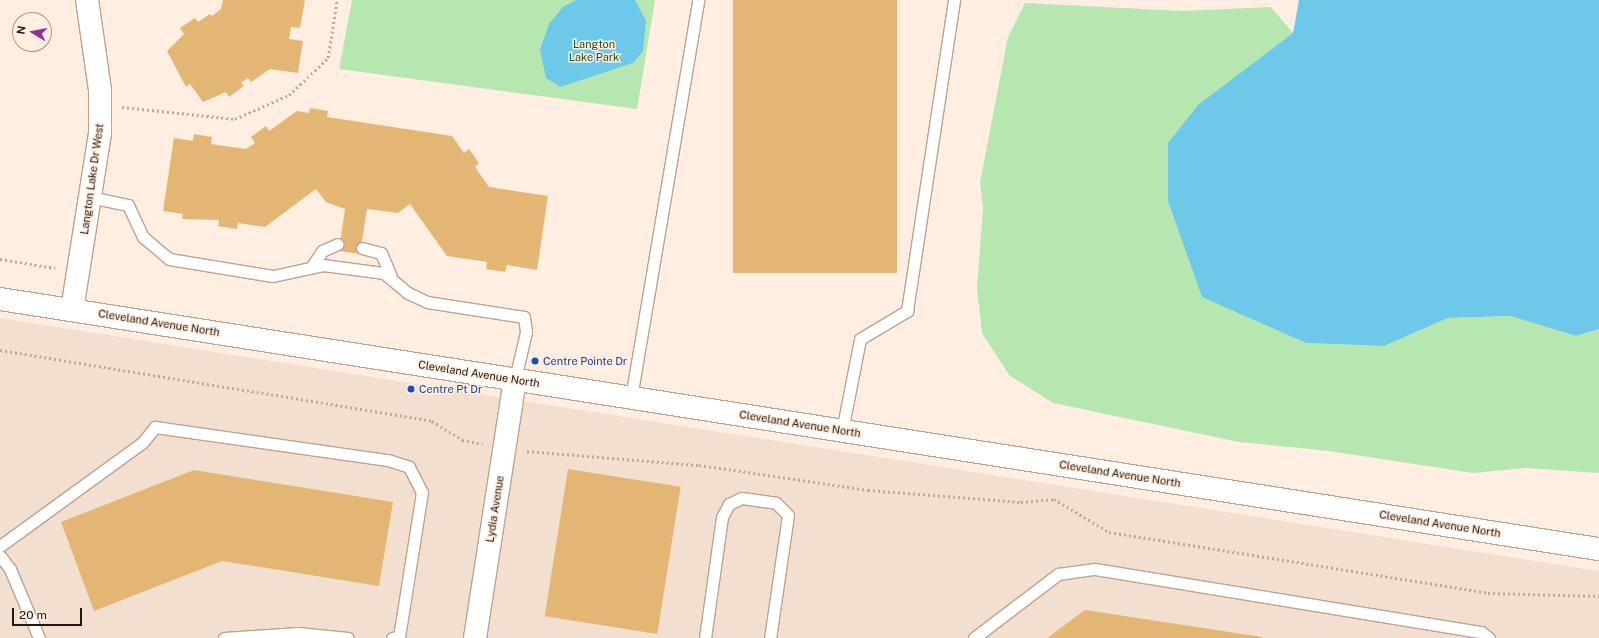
<!DOCTYPE html>
<html>
<head>
<meta charset="utf-8">
<style>
  body { margin:0 }
  #map { position:relative; width:1599px; height:638px; overflow:hidden; background:#ffeee1; font-family:"Public Sans",sans-serif }
  div>[style] { position:absolute }
  .commercial>* { inset:0; background:#f3dfd0 }
  .green>* { inset:0; background:#b6e7b0 }
  .water>* { inset:0; background:#6dc8ea }
  .building>* { inset:0; background:#e3b773; transform-origin:0 0 }
  .path>* { height:2.5px; margin-top:-1.25px; transform-origin:0; background:repeating-linear-gradient(90deg,#b9aa9f 0 2px,transparent 0 5px) }
  .roads { filter:drop-shadow(1px 0 #bca28e) drop-shadow(-1px 0 #bca28e) drop-shadow(0 1px #bca28e) drop-shadow(0 -1px #bca28e) }
  .lane>* { height:11px; margin:-5.5px; padding:0 5.5px; transform-origin:5.5px; border-radius:5.5px; background:#fff }
  .street>* { height:22px; margin:-11px; padding:0 11px; transform-origin:11px; border-radius:11px; background:#fff }
  .secondary>* { height:22px; margin:-11px; padding:0 11px; transform-origin:11px; border-radius:11px; background:#fff }
  .dots>* { width:11px; height:11px; translate:-50% -50%; box-sizing:border-box; border:2px solid #ffeee1; border-radius:50% }
  span { translate:-50% -50%; white-space:nowrap; text-align:center; line-height:1.15; -webkit-text-stroke:3px #ffeee1; paint-order:stroke }
  .park-label { font-size:11px; color:#194e15 }
  .street-label { font-size:11px; color:#211710 }
  .transit-label { font-size:11px; color:#164399 }
  .left { translate:0 -50%; text-align:left }
  .north { position:absolute; left:12px; top:12px; width:40px; height:40px; box-sizing:border-box; background:#ffeee1; border:1px solid #a6988d; border-radius:50%; rotate:280deg; font-size:11px; font-weight:700; line-height:16px; text-align:center; color:#211710 }
  .north::after { content:''; display:block; margin:auto; width:14px; height:18px; background:#8f329c; clip-path:polygon(50% 0,100% 100%,50% 72%,0 100%) }
  .scale { position:absolute; left:12px; top:608px; width:70px; height:18px; box-sizing:border-box; border:2px solid #211710; border-top:0; padding-left:5px; font-size:12px; line-height:14px; white-space:nowrap; color:#211710; -webkit-text-stroke:3px #ffeee1; paint-order:stroke }
</style>
</head>
<body>
<div id="map">
  <div class="commercial">
    <i style="clip-path:polygon(0 318px,1599px 571px,1599px 638px,0 638px)"></i>
  </div>
  <div class="green">
    <i style="clip-path:polygon(352px 0,655px 0,637px 109px,339px 69px)"></i>
    <i style="clip-path:polygon(1025px 3px,1183px 11px,1271px 7px,1293px 33px,1250px 67px,1256px 319px,1306px 343px,1384px 346px,1448px 318px,1510px 316px,1576px 336px,1599px 329px,1599px 473px,1525px 468px,1473px 473px,1329px 451px,1239px 442px,1053px 403px,1009px 375px,982px 333px,977px 288px,983px 208px,980px 182px,1008px 37px)"></i>
  </div>
  <div class="water">
    <i style="clip-path:polygon(576px 0,635px 0,646px 21px,643px 51px,633px 63px,560px 87px,546px 78px,540px 50px,549px 24px,563px 7px)"></i>
    <i style="clip-path:polygon(1299px 0,1599px 0,1599px 329px,1576px 336px,1510px 316px,1448px 318px,1384px 346px,1306px 343px,1202px 297px,1168px 201px,1168px 143px,1198px 105px,1293px 33px)"></i>
  </div>
  <div class="building">
    <i style="clip-path:polygon(223px 0,305px 0,300px 28px,291px 27px,289px 39px,303px 41px,298px 73px,270px 69px,251px 82px,248px 78px,241px 83px,244px 86px,229px 97px,226px 92px,203px 102px,190px 84px,186px 87px,167px 51px,184px 34px,180px 28px,195px 18px,198px 22px,210px 14px,212px 16px,221px 9px)"></i>
    <i style="left:733px;top:0;width:164px;height:273px"></i>
    <i style="clip-path:polygon(310px 108px,328px 111px,327px 117px,452px 136px,464px 153px,469px 149px,479px 163px,475px 167px,489px 187px,548px 196px,537px 270px,507px 265px,505px 272px,486px 269px,487px 262px,447px 256px,410px 204px,398px 213px,367px 209px,360px 254px,339px 251px,345px 209px,326px 202px,316px 189px,265px 227px,238px 223px,237px 229px,218px 226px,219px 220px,182px 219px,183px 214px,163px 211px,174px 138px,193px 141px,194px 134px,212px 137px,211px 144px,246px 149px,255px 143px,251px 137px,266px 126px,269px 131px,297px 111px,309px 113px)"></i>
    <i style="left:568px;top:469px;width:114px;height:149px;rotate:9deg"></i>
    <i style="clip-path:polygon(194px 470px,393px 502px,379px 586px,222px 561px,94px 611px,61px 522px)"></i>
    <i style="clip-path:polygon(1085px 610px,1262px 637px,1262px 638px,1047px 638px)"></i>
  </div>
  <div class="path">
    <i style="left:122px;top:107px;width:114px;rotate:6.1deg"></i>
    <i style="left:235px;top:119px;width:59px;rotate:-24deg"></i>
    <i style="left:289px;top:95px;width:54px;rotate:-43.5deg"></i>
    <i style="left:328px;top:58px;width:59px;rotate:-81.2deg"></i>
    <i style="left:0;top:259px;width:56px;rotate:9.3deg"></i>
    <i style="left:0;top:350px;width:438px;rotate:9.3deg"></i>
    <i style="left:432px;top:421px;width:36px;rotate:32deg"></i>
    <i style="left:462px;top:440px;width:21px;rotate:11deg"></i>
    <i style="left:527px;top:451px;width:173px;rotate:4.7deg"></i>
    <i style="left:699px;top:465px;width:171px;rotate:8.4deg"></i>
    <i style="left:868px;top:490px;width:153px;rotate:4.5deg"></i>
    <i style="left:1021px;top:502px;width:33px;rotate:-5deg"></i>
    <i style="left:1054px;top:499px;width:64px;rotate:31deg"></i>
    <i style="left:1109px;top:532px;width:384px;rotate:9.1deg"></i>
    <i style="left:1488px;top:593px;width:111px;rotate:1.5deg"></i>
  </div>
  <div class="roads">
    <div class="lane">
      <i style="left:90px;top:197px;width:39px;rotate:12deg"></i>
      <i style="left:128px;top:205px;width:35px;rotate:65deg"></i>
      <i style="left:143px;top:237px;width:34px;rotate:40deg"></i>
      <i style="left:169px;top:259px;width:105px;rotate:9.3deg"></i>
      <i style="left:273px;top:276px;width:51px;rotate:-12.4deg"></i>
      <i style="left:323px;top:265px;width:62px;rotate:7.5deg"></i>
      <i style="left:384px;top:273px;width:31px;rotate:40deg"></i>
      <i style="left:408px;top:293px;width:21px;rotate:25deg"></i>
      <i style="left:427px;top:302px;width:98px;rotate:8.8deg"></i>
      <i style="left:524px;top:317px;width:15px;rotate:82deg"></i>
      <i style="left:526px;top:332px;width:48px;rotate:103.2deg"></i>
      <i style="left:362px;top:248px;width:20px;rotate:15deg"></i>
      <i style="left:381px;top:253px;width:25px;rotate:67deg"></i>
      <i style="left:312px;top:266px;width:18px;rotate:-56deg"></i>
      <i style="left:322px;top:251px;width:17px;rotate:-24deg"></i>
      <i style="left:631px;top:398px;width:404px;rotate:-80.4deg"></i>
      <i style="left:842px;top:431px;width:94px;rotate:-78.9deg"></i>
      <i style="left:860px;top:339px;width:55px;rotate:-30.8deg"></i>
      <i style="left:907px;top:311px;width:315px;rotate:-81.4deg"></i>
      <i style="left:0;top:546px;width:175px;rotate:-36deg"></i>
      <i style="left:142px;top:443px;width:21px;rotate:-51deg"></i>
      <i style="left:155px;top:427px;width:235px;rotate:8.1deg"></i>
      <i style="left:388px;top:460px;width:22px;rotate:18deg"></i>
      <i style="left:409px;top:467px;width:28px;rotate:63deg"></i>
      <i style="left:422px;top:492px;width:147px;rotate:99deg"></i>
      <i style="left:399px;top:637px;width:7px;rotate:172deg"></i>
      <i style="left:0;top:556px;width:16px;rotate:52deg"></i>
      <i style="left:10px;top:569px;width:75px;rotate:67.2deg"></i>
      <i style="left:224px;top:638px;width:74px;rotate:-3.9deg"></i>
      <i style="left:298px;top:633px;width:50px;rotate:5.7deg"></i>
      <i style="left:705px;top:638px;width:122px;rotate:-82deg"></i>
      <i style="left:722px;top:517px;width:15px;rotate:-62deg"></i>
      <i style="left:729px;top:504px;width:14px;rotate:-25deg"></i>
      <i style="left:742px;top:498px;width:34px;rotate:8deg"></i>
      <i style="left:776px;top:503px;width:17px;rotate:45deg"></i>
      <i style="left:788px;top:515px;width:124px;rotate:98.3deg"></i>
      <i style="left:974px;top:638px;width:106px;rotate:-37.3deg"></i>
      <i style="left:1058px;top:574px;width:37px;rotate:-8deg"></i>
      <i style="left:1095px;top:569px;width:391px;rotate:9.3deg"></i>
      <i style="left:1481px;top:632px;width:10px;rotate:37deg"></i>
    </div>
    <div class="street">
      <i style="left:72px;top:310px;width:179px;rotate:-81deg"></i>
      <i style="left:100px;top:133px;width:43px;rotate:-90deg"></i>
      <i style="left:100px;top:90px;width:91px;rotate:-98.2deg"></i>
    </div>
    <div class="secondary">
      <i style="left:0;top:299px;width:1618px;rotate:8.89deg"></i>
      <i style="left:475px;top:638px;width:262px;rotate:-81.2deg"></i>
    </div>
  </div>
  <div class="dots">
    <i style="left:535px;top:361px;background:#1a4fb4"></i>
    <i style="left:411px;top:389px;background:#1a4fb4"></i>
  </div>
  <div class="park-label">
    <span style="left:594px;top:51px">Langton<br>Lake Park</span>
  </div>
  <div class="street-label">
    <span style="left:92px;top:179px;rotate:-82deg">Langton Lake Dr West</span>
    <span style="left:159px;top:323px;rotate:9deg">Cleveland Avenue North</span>
    <span style="left:479px;top:374px;rotate:9deg">Cleveland Avenue North</span>
    <span style="left:800px;top:424px;rotate:9deg">Cleveland Avenue North</span>
    <span style="left:1120px;top:474px;rotate:9deg">Cleveland Avenue North</span>
    <span style="left:495px;top:509px;rotate:-81deg">Lydia Avenue</span>
    <span style="left:1440px;top:524px;rotate:9deg">Cleveland Avenue North</span>
  </div>
  <div class="transit-label">
    <span class="left" style="left:543px;top:361px">Centre Pointe Dr</span>
    <span class="left" style="left:419px;top:389px">Centre Pt Dr</span>
  </div>
  <div class="north">N</div>
  <div class="scale">20 m</div>
</div>
</body>
</html>
